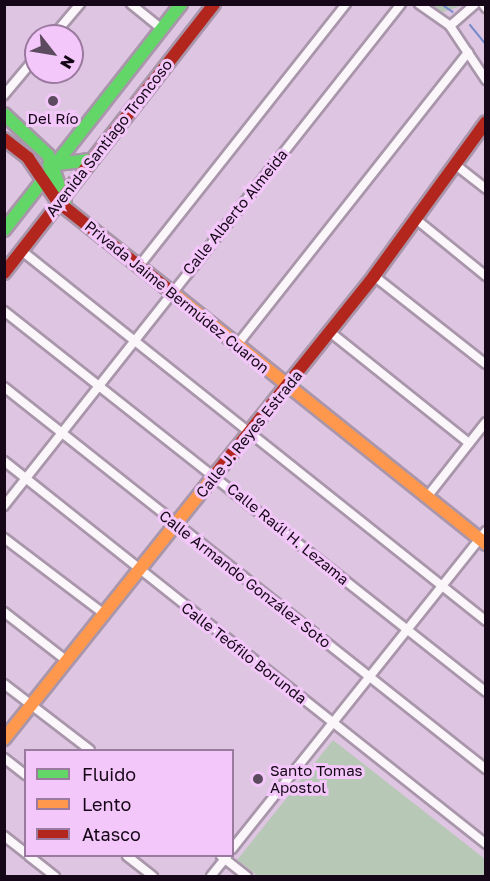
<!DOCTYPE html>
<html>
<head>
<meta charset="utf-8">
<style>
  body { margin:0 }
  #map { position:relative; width:490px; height:881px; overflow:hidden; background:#dec5e1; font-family:"Golos Text",sans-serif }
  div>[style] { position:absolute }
  .green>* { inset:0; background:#b8c8b6 }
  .stream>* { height:2px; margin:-1px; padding:0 1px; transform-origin:1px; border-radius:1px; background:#778ccd }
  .roads { filter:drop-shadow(2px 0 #a996ab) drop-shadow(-2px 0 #a996ab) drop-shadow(0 2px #a996ab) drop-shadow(0 -2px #a996ab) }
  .street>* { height:8px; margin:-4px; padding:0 4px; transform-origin:4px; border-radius:4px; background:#faf6fa }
  .fast>* { height:12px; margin:-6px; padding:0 6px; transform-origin:6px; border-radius:6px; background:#63d668 }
  .slow>* { height:12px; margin:-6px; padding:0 6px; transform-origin:6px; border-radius:6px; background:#ff974d }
  .jam>* { height:12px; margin:-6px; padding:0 6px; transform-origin:6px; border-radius:6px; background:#b3261e }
  .dots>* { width:16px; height:16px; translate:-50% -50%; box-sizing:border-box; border:3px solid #f3c7f9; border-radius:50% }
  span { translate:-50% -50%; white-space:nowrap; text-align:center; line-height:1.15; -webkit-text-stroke:6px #f3c7f9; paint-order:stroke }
  .poi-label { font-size:15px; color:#160718 }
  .left { translate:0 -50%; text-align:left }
  .street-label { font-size:15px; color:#160718 }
  .frame { position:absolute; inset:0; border:6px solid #160718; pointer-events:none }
  .legend { position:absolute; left:24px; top:749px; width:210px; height:108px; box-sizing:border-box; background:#f3c7f9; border:2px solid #9b7a9f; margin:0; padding:8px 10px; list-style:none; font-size:18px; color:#160718 }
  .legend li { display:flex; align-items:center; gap:12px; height:30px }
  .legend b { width:30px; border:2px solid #9b7a9f }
  .north { position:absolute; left:24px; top:24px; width:60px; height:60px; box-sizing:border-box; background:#f3c7f9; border:2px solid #9b7a9f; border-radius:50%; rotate:121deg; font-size:16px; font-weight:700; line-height:24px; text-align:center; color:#160718 }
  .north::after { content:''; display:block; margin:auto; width:21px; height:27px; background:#5c4a5e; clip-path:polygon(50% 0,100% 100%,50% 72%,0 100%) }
</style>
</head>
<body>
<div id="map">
  <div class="green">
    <i style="clip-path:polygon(428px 5px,464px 5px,440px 13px)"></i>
    <i style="clip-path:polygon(333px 740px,485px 859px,485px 876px,258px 876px,237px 860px)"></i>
  </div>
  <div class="stream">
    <i style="left:441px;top:4px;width:14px;rotate:34deg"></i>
    <i style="left:470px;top:25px;width:26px;rotate:51deg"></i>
  </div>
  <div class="roads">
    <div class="street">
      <i style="left:131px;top:4px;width:40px;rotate:39deg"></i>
      <i style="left:419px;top:4px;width:38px;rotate:35deg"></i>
      <i style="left:450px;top:26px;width:65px;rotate:56.3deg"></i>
      <i style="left:483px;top:4px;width:5px;rotate:53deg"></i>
      <i style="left:450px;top:26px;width:33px;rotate:-41deg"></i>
      <i style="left:53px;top:36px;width:42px;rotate:-49.8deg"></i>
      <i style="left:4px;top:95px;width:50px;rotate:-49.9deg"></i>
      <i style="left:457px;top:166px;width:37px;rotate:38deg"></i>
      <i style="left:417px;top:220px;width:89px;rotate:39.1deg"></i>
      <i style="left:22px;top:251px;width:593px;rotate:38.57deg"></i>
      <i style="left:139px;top:266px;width:334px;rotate:-51.7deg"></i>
      <i style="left:374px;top:276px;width:142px;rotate:38.2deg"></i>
      <i style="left:4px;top:311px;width:614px;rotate:38.32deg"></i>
      <i style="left:330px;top:332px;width:178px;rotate:38.6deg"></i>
      <i style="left:237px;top:345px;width:373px;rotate:-51.7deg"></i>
      <i style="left:4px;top:387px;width:615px;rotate:38.4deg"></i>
      <i style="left:4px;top:461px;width:616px;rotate:38.47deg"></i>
      <i style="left:427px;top:497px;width:95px;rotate:-51.8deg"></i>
      <i style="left:4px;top:506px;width:640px;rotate:-51.66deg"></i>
      <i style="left:4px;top:538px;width:126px;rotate:37.2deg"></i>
      <i style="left:4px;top:612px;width:80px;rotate:37.9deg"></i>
      <i style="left:4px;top:684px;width:108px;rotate:37.5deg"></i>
      <i style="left:4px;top:758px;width:28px;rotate:38deg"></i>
      <i style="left:4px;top:836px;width:28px;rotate:38deg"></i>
      <i style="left:232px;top:849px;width:407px;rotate:-51.4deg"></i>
      <i style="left:29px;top:856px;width:33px;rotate:38deg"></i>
      <i style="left:127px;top:856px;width:33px;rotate:38deg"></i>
      <i style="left:221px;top:856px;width:33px;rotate:38deg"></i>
      <i style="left:211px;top:876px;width:26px;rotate:-51deg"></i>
    </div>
    <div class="fast">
      <i style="left:4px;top:114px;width:60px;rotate:43deg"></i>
      <i style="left:48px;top:155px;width:50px;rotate:70.1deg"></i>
      <i style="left:49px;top:165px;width:41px;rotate:-7deg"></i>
      <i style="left:4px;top:230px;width:287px;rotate:-51.9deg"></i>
    </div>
    <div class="slow">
      <i style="left:174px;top:294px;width:400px;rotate:38.7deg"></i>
      <i style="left:4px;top:739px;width:343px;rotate:-51.4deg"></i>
    </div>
    <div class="jam">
      <i style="left:4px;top:139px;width:31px;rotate:38deg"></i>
      <i style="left:28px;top:158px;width:53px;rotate:55.7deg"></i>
      <i style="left:58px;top:202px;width:148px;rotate:38.4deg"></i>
      <i style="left:4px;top:273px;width:341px;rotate:-52deg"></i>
      <i style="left:218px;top:471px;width:250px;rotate:-51.3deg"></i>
      <i style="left:374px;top:276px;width:190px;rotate:-54deg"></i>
    </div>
  </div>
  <div class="dots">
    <i style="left:53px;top:101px;background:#5c4a5e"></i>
    <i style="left:258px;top:779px;background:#5c4a5e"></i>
  </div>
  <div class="poi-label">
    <span style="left:53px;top:119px">Del Río</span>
    <span class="left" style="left:270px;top:779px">Santo Tomas<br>Apostol</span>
  </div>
  <div class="street-label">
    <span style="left:109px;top:138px;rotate:-52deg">Avenida Santiago Troncoso</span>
    <span style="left:235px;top:212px;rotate:-51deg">Calle Alberto Almeida</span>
    <span style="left:177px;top:297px;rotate:39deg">Privada Jaime Bermúdez Cuaron</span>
    <span style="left:249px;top:434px;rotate:-51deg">Calle J. Reyes Estrada</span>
    <span style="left:288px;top:534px;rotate:39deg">Calle Raúl H. Lezama</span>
    <span style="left:245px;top:579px;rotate:38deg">Calle Armando González Soto</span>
    <span style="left:244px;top:653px;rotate:38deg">Calle Teófilo Borunda</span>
  </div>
  <div class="frame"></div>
  <ul class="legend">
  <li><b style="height:8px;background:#63d668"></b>Fluido</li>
  <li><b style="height:8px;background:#ff974d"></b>Lento</li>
  <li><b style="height:8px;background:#b3261e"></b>Atasco</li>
  </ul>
  <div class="north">N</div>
</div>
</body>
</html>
